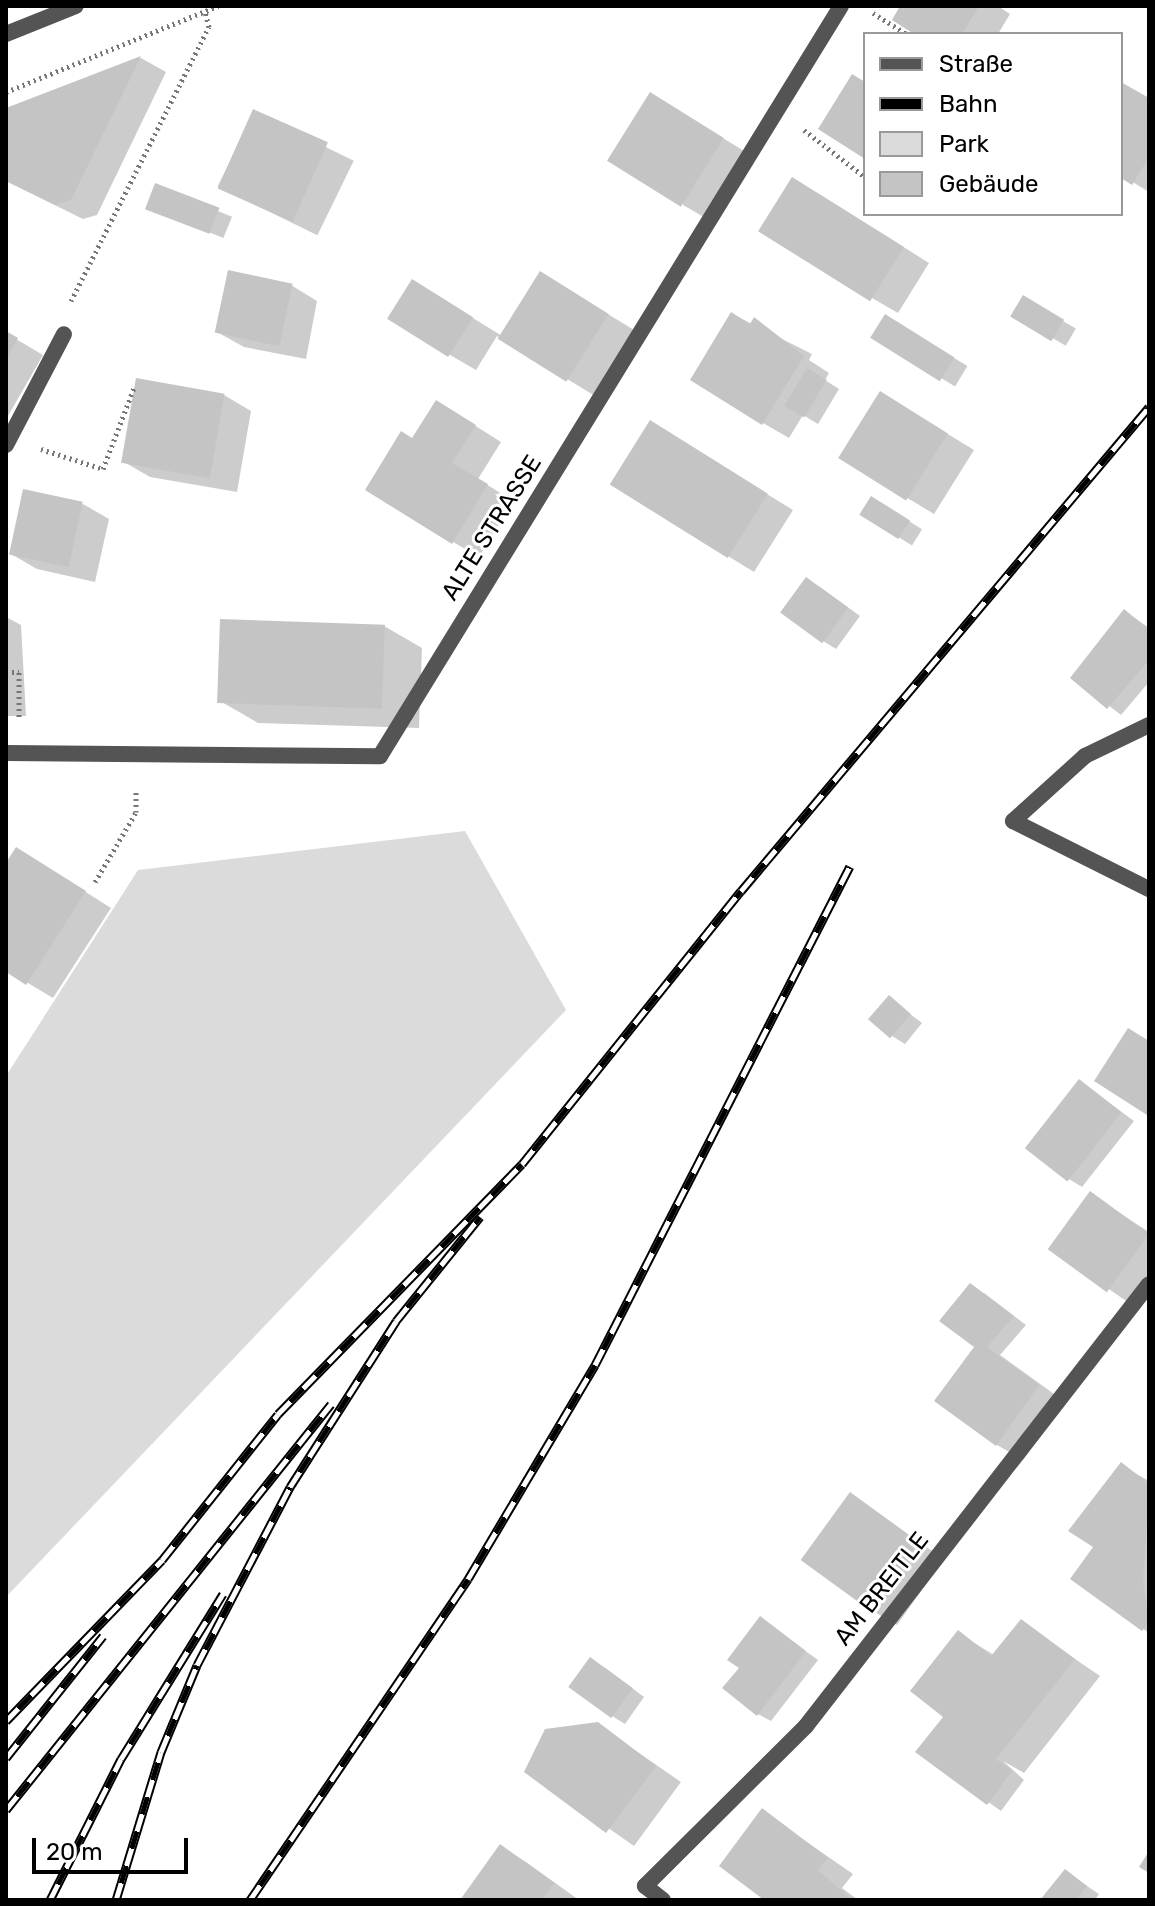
<!DOCTYPE html>
<html>
<head>
<meta charset="utf-8">
<style>
  body { margin:0 }
  #map { position:relative; width:1155px; height:1906px; overflow:hidden; background:#fff; font-family:Rubik,sans-serif }
  div>[style] { position:absolute }
  .green>* { inset:0; background:#dbdbdb }
  .shadow>* { inset:0; background:#0003; transform-origin:0 0 }
  .building>* { inset:0; background:#c4c4c4; transform-origin:0 0 }
  .path>* { height:5px; margin-top:-2.5px; transform-origin:0; background:repeating-linear-gradient(90deg,#767676 0 2px,transparent 0 6px) }
  .service>* { height:16px; margin:-8px; padding:0 8px; transform-origin:8px; border-radius:8px; background:#545454 }
  .minor>* { height:16px; margin:-8px; padding:0 8px; transform-origin:8px; border-radius:8px; background:#545454 }
  .tertiary>* { height:16px; margin:-8px; padding:0 8px; transform-origin:8px; border-radius:8px; background:#545454 }
  .rail>* { height:9px; margin-top:-4.5px; transform-origin:0; background:repeating-linear-gradient(90deg,#fff 0 18px,#000 0 36px); box-sizing:border-box; border-block:2px solid #000 }
  span { translate:-50% -50%; white-space:nowrap; text-align:center; line-height:1.15; -webkit-text-stroke:6px #fff; paint-order:stroke }
  .street-label { font-size:24px; color:#000 }
  .frame { position:absolute; inset:0; border:8px solid #000; pointer-events:none }
  .legend { position:absolute; left:863px; top:32px; width:260px; height:184px; box-sizing:border-box; background:#fff; border:2px solid #999; margin:0; padding:10px 14px; list-style:none; font-size:24px; color:#000 }
  .legend li { display:flex; align-items:center; gap:16px; height:40px }
  .legend b { width:40px; border:2px solid #999 }
  .scale { position:absolute; left:32px; top:1838px; width:156px; height:36px; box-sizing:border-box; border:4px solid #000; border-top:0; padding-left:10px; font-size:24px; line-height:28px; white-space:nowrap; color:#000; -webkit-text-stroke:6px #fff; paint-order:stroke }
</style>
</head>
<body>
<div id="map">
  <div class="green">
    <i style="clip-path:polygon(465px 831px,566px 1010px,6px 1597px,6px 1076px,138px 870px)"></i>
  </div>
  <div class="shadow">
    <i style="clip-path:polygon(903px 6px,998px 6px,1010px 14px,998px 34px,919px 34px)"></i>
    <i style="clip-path:polygon(141px 58px,166px 72px,97px 215px,83px 219px,6px 181px,6px 110px)"></i>
    <i style="clip-path:polygon(1121px 84px,1149px 100px,1149px 192px,1121px 175px)"></i>
    <i style="clip-path:polygon(677px 110px,749px 154px,709px 220px,683px 205px)"></i>
    <i style="left:254px;top:112px;width:111px;height:83px;rotate:26deg"></i>
    <i style="left:156px;top:186px;width:82px;height:23px;rotate:22deg"></i>
    <i style="clip-path:polygon(819px 194px,929px 263px,898px 313px,872px 298px)"></i>
    <i style="clip-path:polygon(291px 285px,317px 301px,306px 359px,244px 347px,217px 332px)"></i>
    <i style="clip-path:polygon(567px 289px,634px 330px,595px 396px,497px 336px,476px 370px,450px 355px,439px 297px,502px 336px)"></i>
    <i style="left:1023px;top:298px;width:61px;height:20px;rotate:30deg"></i>
    <i style="clip-path:polygon(732px 314px,812px 354px,809px 360px,829px 373px,825px 380px,839px 389px,818px 424px,803px 415px,789px 438px,763px 423px)"></i>
    <i style="left:886px;top:317px;width:95px;height:24px;rotate:31deg"></i>
    <i style="clip-path:polygon(6px 333px,43px 355px,8px 416px,6px 415px)"></i>
    <i style="clip-path:polygon(224px 395px,251px 411px,237px 492px,150px 477px,124px 462px)"></i>
    <i style="clip-path:polygon(907px 409px,974px 450px,934px 514px,841px 458px)"></i>
    <i style="clip-path:polygon(463px 418px,501px 442px,478px 479px,513px 501px,479px 557px,453px 542px,413px 440px)"></i>
    <i style="clip-path:polygon(676px 438px,793px 510px,754px 572px,612px 485px)"></i>
    <i style="left:872px;top:498px;width:59px;height:19px;rotate:32deg"></i>
    <i style="clip-path:polygon(83px 504px,109px 519px,95px 582px,37px 569px,11px 554px)"></i>
    <i style="clip-path:polygon(820px 587px,860px 616px,836px 649px,823px 641px)"></i>
    <i style="clip-path:polygon(1125px 611px,1149px 628px,1149px 682px,1121px 715px,1073px 678px)"></i>
    <i style="clip-path:polygon(6px 617px,21px 625px,26px 716px,6px 716px)"></i>
    <i style="clip-path:polygon(384px 626px,422px 648px,419px 728px,258px 723px,220px 701px)"></i>
    <i style="clip-path:polygon(43px 865px,111px 908px,53px 998px,6px 970px,6px 867px)"></i>
    <i style="clip-path:polygon(889px 998px,922px 1023px,905px 1044px,892px 1036px)"></i>
    <i style="clip-path:polygon(1129px 1031px,1149px 1042px,1149px 1114px,1097px 1080px)"></i>
    <i style="clip-path:polygon(1079px 1081px,1134px 1121px,1082px 1187px,1069px 1179px)"></i>
    <i style="clip-path:polygon(1090px 1194px,1149px 1232px,1149px 1294px,1138px 1309px,1050px 1249px)"></i>
    <i style="clip-path:polygon(984px 1293px,1026px 1325px,1000px 1355px,1065px 1402px,1023px 1460px,997px 1445px,976px 1346px)"></i>
    <i style="clip-path:polygon(1121px 1465px,1149px 1481px,1149px 1633px,1073px 1578px,1095px 1548px)"></i>
    <i style="clip-path:polygon(850px 1495px,944px 1559px,897px 1625px,871px 1610px)"></i>
    <i style="clip-path:polygon(761px 1619px,818px 1660px,771px 1721px,758px 1714px,742px 1668px)"></i>
    <i style="clip-path:polygon(1021px 1622px,1100px 1676px,1024px 1773px,1003px 1761px,1024px 1780px,1001px 1811px,918px 1752px,944px 1720px,958px 1633px,994px 1655px)"></i>
    <i style="clip-path:polygon(604px 1667px,644px 1697px,625px 1724px,612px 1716px)"></i>
    <i style="clip-path:polygon(597px 1724px,681px 1782px,634px 1846px,527px 1771px)"></i>
    <i style="clip-path:polygon(762px 1811px,853px 1874px,842px 1888px,858px 1900px,768px 1900px)"></i>
    <i style="clip-path:polygon(500px 1847px,526px 1862px,579px 1900px,463px 1900px)"></i>
    <i style="clip-path:polygon(1066px 1872px,1099px 1894px,1095px 1900px,1043px 1900px)"></i>
  </div>
  <div class="building">
    <i style="clip-path:polygon(900px 6px,979px 6px,962px 34px,914px 34px,892px 20px)"></i>
    <i style="clip-path:polygon(141px 56px,71px 200px,55px 205px,6px 181px,6px 108px)"></i>
    <i style="clip-path:polygon(852px 74px,865px 82px,865px 159px,818px 129px)"></i>
    <i style="clip-path:polygon(1121px 82px,1149px 98px,1149px 157px,1132px 185px,1121px 178px)"></i>
    <i style="left:650px;top:92px;width:87px;height:81px;rotate:32deg"></i>
    <i style="left:253px;top:109px;width:82px;height:87px;rotate:24deg"></i>
    <i style="left:792px;top:177px;width:132px;height:64px;rotate:32deg"></i>
    <i style="left:155px;top:183px;width:69px;height:28px;rotate:21deg"></i>
    <i style="left:228px;top:270px;width:66px;height:64px;rotate:12deg"></i>
    <i style="left:540px;top:271px;width:81px;height:80px;rotate:32deg"></i>
    <i style="left:412px;top:279px;width:72px;height:47px;rotate:32deg"></i>
    <i style="left:1023px;top:295px;width:48px;height:25px;rotate:31deg"></i>
    <i style="clip-path:polygon(731px 312px,750px 324px,754px 317px,804px 356px,762px 425px,690px 380px)"></i>
    <i style="left:885px;top:314px;width:82px;height:28px;rotate:32deg"></i>
    <i style="clip-path:polygon(6px 331px,18px 338px,6px 359px)"></i>
    <i style="left:807px;top:368px;width:23px;height:44px;rotate:31deg"></i>
    <i style="left:136px;top:378px;width:90px;height:86px;rotate:10deg"></i>
    <i style="left:880px;top:391px;width:80px;height:79px;rotate:32deg"></i>
    <i style="clip-path:polygon(436px 400px,476px 425px,452px 463px,488px 484px,452px 544px,365px 490px,401px 431px,412px 438px)"></i>
    <i style="left:650px;top:420px;width:139px;height:76px;rotate:32deg"></i>
    <i style="left:23px;top:489px;width:61px;height:67px;rotate:12deg"></i>
    <i style="left:871px;top:496px;width:46px;height:22px;rotate:32deg"></i>
    <i style="left:806px;top:577px;width:52px;height:44px;rotate:36deg"></i>
    <i style="clip-path:polygon(1124px 609px,1149px 630px,1149px 660px,1107px 709px,1070px 678px)"></i>
    <i style="left:220px;top:619px;width:165px;height:84px;rotate:2deg"></i>
    <i style="clip-path:polygon(16px 847px,86px 891px,26px 985px,6px 972px,6px 863px)"></i>
    <i style="left:889px;top:995px;width:29px;height:32px;rotate:41deg"></i>
    <i style="clip-path:polygon(1128px 1028px,1149px 1041px,1147px 1115px,1094px 1081px)"></i>
    <i style="left:1079px;top:1079px;width:54px;height:88px;rotate:38deg"></i>
    <i style="left:1090px;top:1191px;width:73px;height:72px;rotate:36deg"></i>
    <i style="clip-path:polygon(970px 1283px,1014px 1316px,987px 1347px,1039px 1385px,996px 1446px,934px 1401px,974px 1347px,939px 1321px)"></i>
    <i style="clip-path:polygon(1121px 1462px,1149px 1484px,1143px 1583px,1149px 1622px,1142px 1631px,1070px 1579px,1093px 1547px,1068px 1531px)"></i>
    <i style="left:850px;top:1492px;width:85px;height:84px;rotate:36deg"></i>
    <i style="clip-path:polygon(760px 1616px,806px 1651px,757px 1716px,722px 1688px,739px 1668px,727px 1660px)"></i>
    <i style="clip-path:polygon(1021px 1619px,1075px 1659px,996px 1759px,1012px 1771px,987px 1805px,915px 1752px,943px 1717px,910px 1691px,958px 1630px,991px 1656px)"></i>
    <i style="left:590px;top:1657px;width:53px;height:37px;rotate:36deg"></i>
    <i style="clip-path:polygon(598px 1722px,656px 1766px,606px 1833px,524px 1772px,545px 1729px)"></i>
    <i style="clip-path:polygon(762px 1808px,828px 1858px,818px 1870px,852px 1900px,764px 1900px,719px 1866px)"></i>
    <i style="clip-path:polygon(500px 1844px,554px 1883px,542px 1900px,460px 1900px)"></i>
    <i style="clip-path:polygon(1149px 1851px,1149px 1873px,1139px 1867px)"></i>
    <i style="clip-path:polygon(1065px 1869px,1087px 1886px,1076px 1900px,1040px 1900px)"></i>
  </div>
  <div class="path">
    <i style="left:873px;top:13px;width:39px;rotate:32deg"></i>
    <i style="left:6px;top:92px;width:229px;rotate:-22.1deg"></i>
    <i style="left:804px;top:130px;width:77px;rotate:37.6deg"></i>
    <i style="left:71px;top:301px;width:307px;rotate:-63.3deg"></i>
    <i style="left:209px;top:27px;width:16px;rotate:-104deg"></i>
    <i style="left:41px;top:449px;width:65px;rotate:17.9deg"></i>
    <i style="left:103px;top:469px;width:87px;rotate:-69.1deg"></i>
    <i style="left:6px;top:672px;width:13px"></i>
    <i style="left:19px;top:672px;width:46px;rotate:90deg"></i>
    <i style="left:95px;top:882px;width:81px;rotate:-59.6deg"></i>
    <i style="left:136px;top:812px;width:22px;rotate:-90deg"></i>
  </div>
  <div class="service">
    <i style="left:6px;top:445px;width:125px;rotate:-62.4deg"></i>
  </div>
  <div class="minor">
    <i style="left:1149px;top:725px;width:71px;rotate:154.2deg"></i>
    <i style="left:1085px;top:756px;width:97px;rotate:137.9deg"></i>
    <i style="left:1013px;top:821px;width:152px;rotate:26.6deg"></i>
    <i style="left:6px;top:753px;width:374px;rotate:0.5deg"></i>
    <i style="left:380px;top:756px;width:880px;rotate:-58.42deg"></i>
    <i style="left:663px;top:1900px;width:23px;rotate:-142deg"></i>
    <i style="left:645px;top:1886px;width:227px;rotate:-44.8deg"></i>
    <i style="left:806px;top:1726px;width:559px;rotate:-52.19deg"></i>
  </div>
  <div class="tertiary">
    <i style="left:6px;top:34px;width:75px;rotate:-21.8deg"></i>
  </div>
  <div class="rail">
    <i style="left:6px;top:1721px;width:224px;rotate:-45.9deg"></i>
    <i style="left:162px;top:1560px;width:186px;rotate:-51.5deg"></i>
    <i style="left:278px;top:1414px;width:349px;rotate:-45.7deg"></i>
    <i style="left:522px;top:1164px;width:350px;rotate:-51.3deg"></i>
    <i style="left:741px;top:891px;width:633px;rotate:-49.87deg"></i>
    <i style="left:6px;top:1758px;width:156px;rotate:-51.5deg"></i>
    <i style="left:6px;top:1810px;width:520px;rotate:-51.32deg"></i>
    <i style="left:50px;top:1900px;width:158px;rotate:-63.3deg"></i>
    <i style="left:121px;top:1759px;width:194px;rotate:-58.3deg"></i>
    <i style="left:116px;top:1900px;width:155px;rotate:-73.1deg"></i>
    <i style="left:161px;top:1752px;width:94px;rotate:-67.5deg"></i>
    <i style="left:197px;top:1665px;width:201px;rotate:-62.4deg"></i>
    <i style="left:290px;top:1487px;width:197px;rotate:-57.4deg"></i>
    <i style="left:396px;top:1321px;width:134px;rotate:-51.1deg"></i>
    <i style="left:250px;top:1900px;width:388px;rotate:-55.8deg"></i>
    <i style="left:468px;top:1579px;width:249px;rotate:-59.3deg"></i>
    <i style="left:595px;top:1365px;width:560px;rotate:-62.93deg"></i>
  </div>
  <div class="street-label">
    <span style="left:492px;top:528px;rotate:-58deg">ALTE STRASSE</span>
    <span style="left:882px;top:1589px;rotate:-52deg">AM BREITLE</span>
  </div>
  <div class="frame"></div>
  <ul class="legend">
  <li><b style="height:10px;background:#545454"></b>Straße</li>
  <li><b style="height:10px;background:#000"></b>Bahn</li>
  <li><b style="height:22px;background:#dbdbdb"></b>Park</li>
  <li><b style="height:22px;background:#c4c4c4"></b>Gebäude</li>
  </ul>
  <div class="scale">20 m</div>
</div>
</body>
</html>
